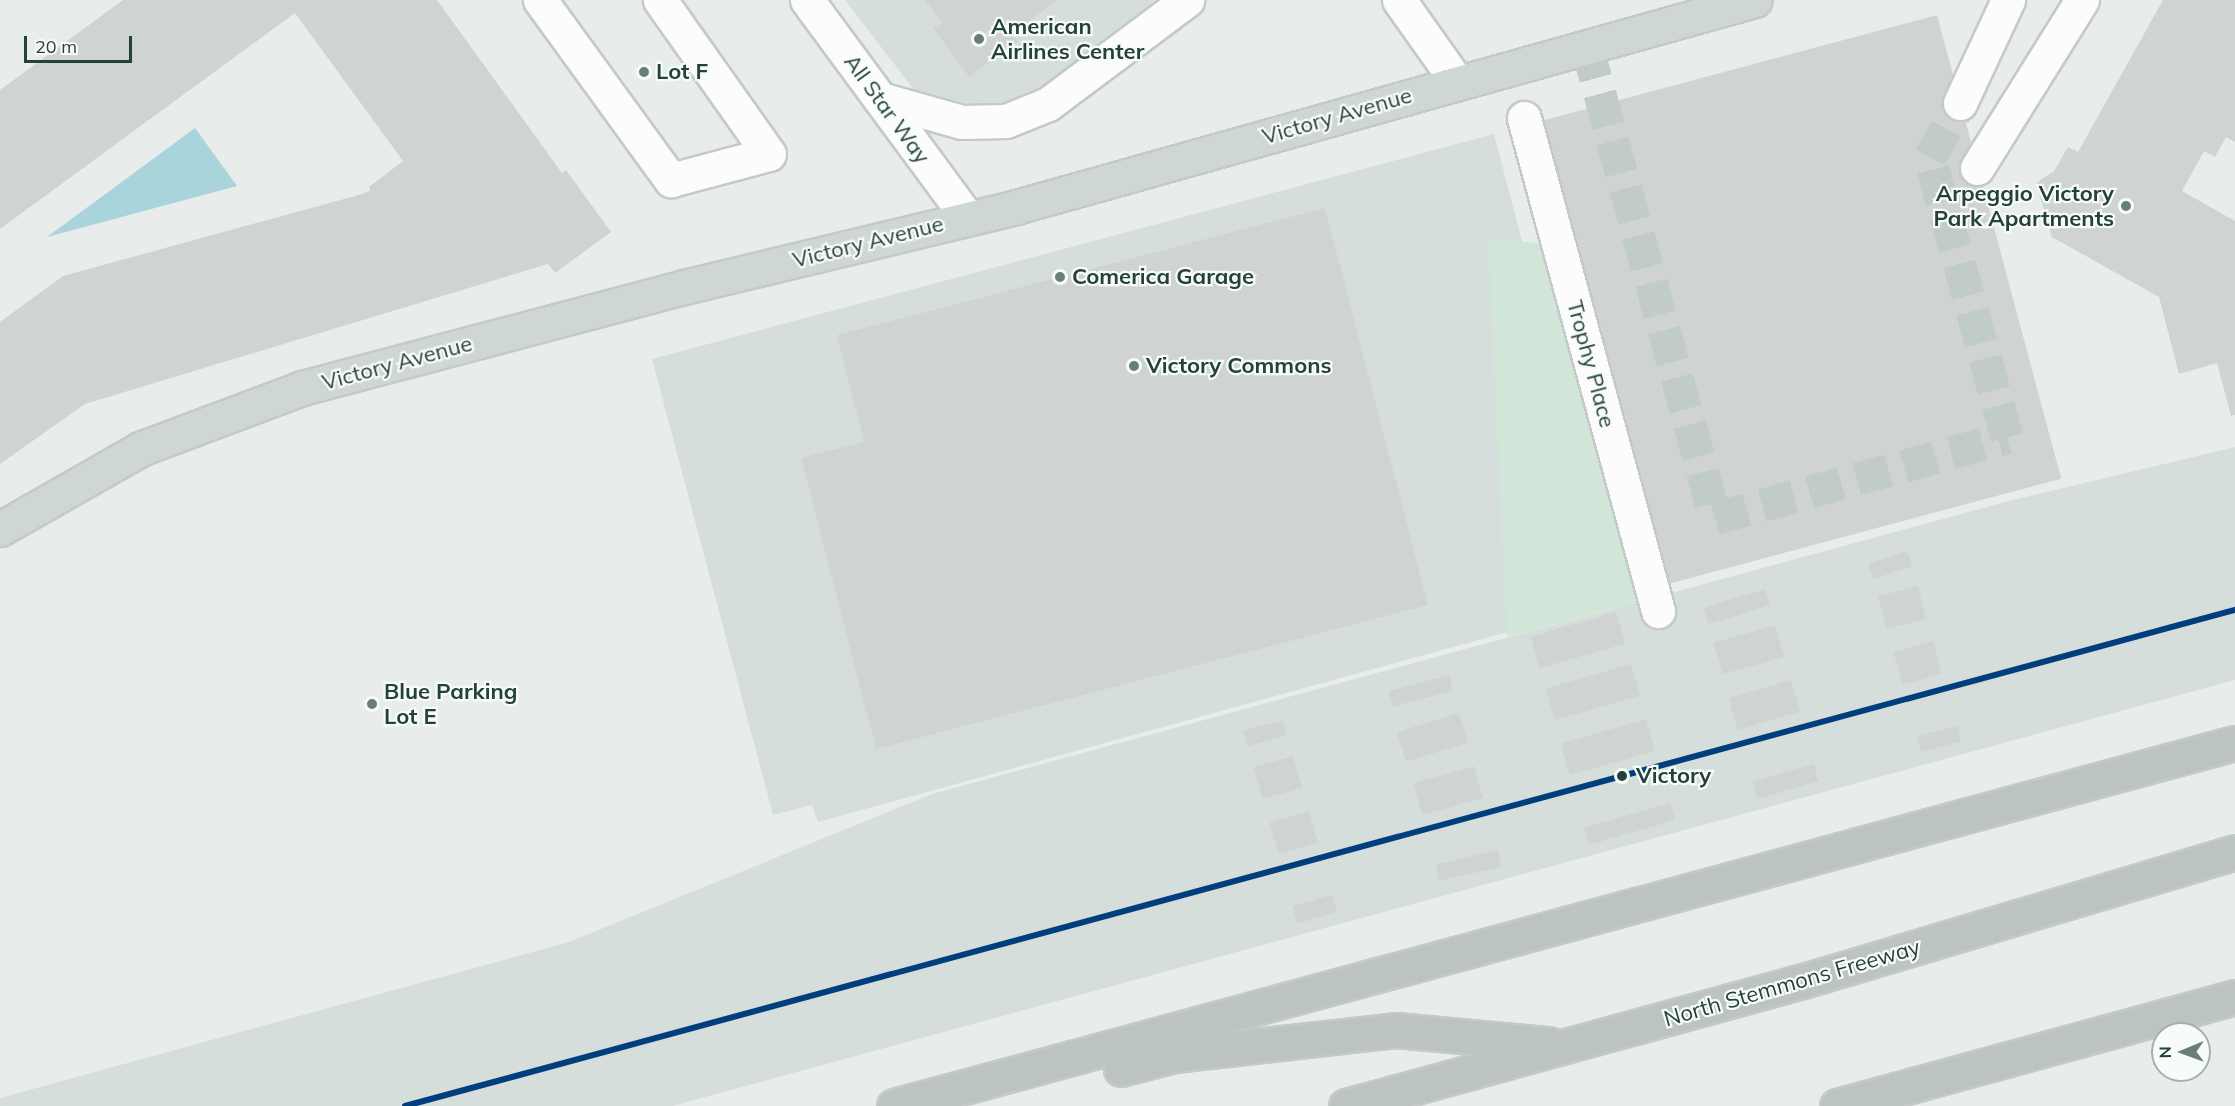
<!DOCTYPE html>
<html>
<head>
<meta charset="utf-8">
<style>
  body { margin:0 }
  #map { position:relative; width:2235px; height:1106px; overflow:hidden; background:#e8edeb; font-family:Mulish,sans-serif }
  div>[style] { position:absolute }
  .built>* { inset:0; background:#d6dedb }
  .green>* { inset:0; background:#d1e6d8 }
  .water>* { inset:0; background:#a9d4db }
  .building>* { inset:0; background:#cfd4d2; transform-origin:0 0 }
  .minor-tunnel>* { height:33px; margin-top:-16.5px; transform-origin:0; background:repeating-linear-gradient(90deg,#c1cbc8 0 33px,transparent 0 49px) }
  .roads { filter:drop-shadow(2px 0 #c5cac8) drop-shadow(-2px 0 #c5cac8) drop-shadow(0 2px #c5cac8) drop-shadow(0 -2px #c5cac8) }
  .minor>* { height:33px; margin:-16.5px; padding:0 16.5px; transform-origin:16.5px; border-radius:16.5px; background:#fcfcfc }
  .major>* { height:33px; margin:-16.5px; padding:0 16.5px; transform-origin:16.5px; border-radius:16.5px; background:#cfd7d5 }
  .highway>* { height:33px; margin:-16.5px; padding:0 16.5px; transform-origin:16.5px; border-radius:16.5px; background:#bcc4c2 }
  .rail-1>* { height:6px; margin:-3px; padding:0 3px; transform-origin:3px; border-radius:3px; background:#003e7e }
  .dots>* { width:16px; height:16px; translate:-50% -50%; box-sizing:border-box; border:3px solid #f7fbf9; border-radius:50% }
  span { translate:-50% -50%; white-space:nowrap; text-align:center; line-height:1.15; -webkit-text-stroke:4.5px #f7fbf9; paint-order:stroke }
  .poi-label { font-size:22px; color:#24423a; font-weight:700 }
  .left { translate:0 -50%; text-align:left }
  .right { translate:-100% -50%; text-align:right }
  .street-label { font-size:22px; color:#24423a }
  .stop-label { font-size:22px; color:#24423a; font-weight:700 }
  .north { position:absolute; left:2151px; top:1022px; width:60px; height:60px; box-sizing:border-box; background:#f7fbf9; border:2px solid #a3b1ad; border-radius:50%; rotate:269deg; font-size:16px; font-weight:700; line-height:24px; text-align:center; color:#24423a }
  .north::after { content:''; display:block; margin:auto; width:21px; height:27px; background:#697e78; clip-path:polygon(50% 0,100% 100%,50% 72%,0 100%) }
  .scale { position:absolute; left:24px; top:36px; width:108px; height:27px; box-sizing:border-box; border:3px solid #24423a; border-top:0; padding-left:8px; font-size:18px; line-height:21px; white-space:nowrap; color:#24423a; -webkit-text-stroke:4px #f7fbf9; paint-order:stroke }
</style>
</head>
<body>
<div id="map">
  <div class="built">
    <i style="clip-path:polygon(845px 0,1154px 0,1138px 18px,1031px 100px,988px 109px,914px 90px)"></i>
    <i style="clip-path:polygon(1494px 134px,1617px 602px,818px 822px,812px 805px,773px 815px,652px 359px)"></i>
    <i style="clip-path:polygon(2235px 447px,2235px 680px,672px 1106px,0 1106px,0 1098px,569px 942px,932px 794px,2009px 501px)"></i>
  </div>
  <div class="green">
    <i style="clip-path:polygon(1488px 239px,1552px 244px,1648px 599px,1507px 637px)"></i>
  </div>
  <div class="water">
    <i style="clip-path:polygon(195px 128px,237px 186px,47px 237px)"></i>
  </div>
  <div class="building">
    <i style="clip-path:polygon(123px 0,437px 0,562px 173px,566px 170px,611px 232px,555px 273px,548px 264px,85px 404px,0 464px,0 322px,63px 276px,355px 196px,370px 191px,369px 187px,403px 161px,295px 13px,0 229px,0 90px)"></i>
    <i style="clip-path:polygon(925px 0,1058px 0,1011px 34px,1018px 41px,969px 77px,933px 28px,942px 23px)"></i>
    <i style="clip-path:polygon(2163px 0,2235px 0,2235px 142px,2226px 137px,2215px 157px,2204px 151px,2182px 191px,2235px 221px,2235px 415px,2231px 416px,2217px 363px,2179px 374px,2159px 297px,2052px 237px,2036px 183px,2054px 171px,2068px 147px,2078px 152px)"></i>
    <i style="left:1937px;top:15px;width:480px;height:407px;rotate:75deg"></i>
    <i style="clip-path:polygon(1325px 208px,1428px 605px,876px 749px,801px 458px,864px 442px,837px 335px)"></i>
    <i style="left:1907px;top:551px;width:16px;height:41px;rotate:72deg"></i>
    <i style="left:1918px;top:586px;width:34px;height:41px;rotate:76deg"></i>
    <i style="left:1765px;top:589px;width:17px;height:64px;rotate:73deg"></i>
    <i style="left:1616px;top:612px;width:33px;height:89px;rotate:74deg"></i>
    <i style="left:1775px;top:625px;width:33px;height:64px;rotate:74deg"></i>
    <i style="left:1933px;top:641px;width:34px;height:41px;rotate:75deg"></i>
    <i style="left:1631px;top:664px;width:33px;height:89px;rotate:74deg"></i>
    <i style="left:1449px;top:675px;width:16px;height:63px;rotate:75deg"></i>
    <i style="left:1791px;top:680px;width:33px;height:65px;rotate:74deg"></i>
    <i style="left:1459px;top:713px;width:31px;height:65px;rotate:73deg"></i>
    <i style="left:1646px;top:719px;width:33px;height:89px;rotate:74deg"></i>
    <i style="left:1283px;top:720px;width:16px;height:41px;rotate:75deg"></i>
    <i style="left:1957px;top:726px;width:16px;height:41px;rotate:76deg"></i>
    <i style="left:1293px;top:756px;width:33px;height:41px;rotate:74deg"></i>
    <i style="left:1814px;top:764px;width:18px;height:64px;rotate:74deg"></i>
    <i style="left:1474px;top:766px;width:33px;height:63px;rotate:74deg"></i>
    <i style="left:1670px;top:803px;width:18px;height:90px;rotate:74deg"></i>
    <i style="left:1309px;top:811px;width:33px;height:41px;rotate:74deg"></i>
    <i style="left:1498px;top:850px;width:17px;height:64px;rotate:77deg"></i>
    <i style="left:1332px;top:895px;width:18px;height:41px;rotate:74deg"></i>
  </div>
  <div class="minor-tunnel">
    <i style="left:1587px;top:46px;width:489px;rotate:74.8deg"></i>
    <i style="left:1715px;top:518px;width:303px;rotate:-15.5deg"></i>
    <i style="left:2007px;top:437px;width:290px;rotate:-105.4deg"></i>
    <i style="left:1930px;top:157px;width:62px;rotate:-60.9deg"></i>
  </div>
  <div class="roads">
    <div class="minor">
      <i style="left:540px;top:0;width:223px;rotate:54deg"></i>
      <i style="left:671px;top:180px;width:101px;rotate:-14.9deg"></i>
      <i style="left:769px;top:154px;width:189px;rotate:-125.3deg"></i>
      <i style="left:807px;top:0;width:270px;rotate:53.6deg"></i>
      <i style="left:1399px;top:0;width:100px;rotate:54.7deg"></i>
      <i style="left:880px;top:99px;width:85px;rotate:15.7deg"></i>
      <i style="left:962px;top:122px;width:44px;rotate:-1.3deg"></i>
      <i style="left:1006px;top:121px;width:45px;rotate:-22deg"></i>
      <i style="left:1048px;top:104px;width:174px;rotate:-36.8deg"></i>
      <i style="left:1960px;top:103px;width:114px;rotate:-65deg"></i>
      <i style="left:1524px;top:118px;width:511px;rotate:74.79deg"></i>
      <i style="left:1977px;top:168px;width:198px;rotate:-58deg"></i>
    </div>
    <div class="major">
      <i style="left:0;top:529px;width:161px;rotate:-29.7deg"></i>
      <i style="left:140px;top:449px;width:173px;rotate:-20.6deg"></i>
      <i style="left:302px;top:388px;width:395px;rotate:-14.8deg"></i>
      <i style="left:684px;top:287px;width:342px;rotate:-13.5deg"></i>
      <i style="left:1016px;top:207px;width:767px;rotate:-15.65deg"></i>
    </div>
    <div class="highway">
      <i style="left:1121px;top:1069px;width:55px;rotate:-14.8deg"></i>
      <i style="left:1174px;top:1055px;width:223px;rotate:-6.4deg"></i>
      <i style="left:1396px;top:1030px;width:153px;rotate:5.3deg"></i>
      <i style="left:894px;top:1106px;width:1389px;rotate:-15.15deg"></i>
      <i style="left:1346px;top:1106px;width:474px;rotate:-15.3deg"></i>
      <i style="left:1803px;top:981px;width:451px;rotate:-16.6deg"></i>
      <i style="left:1837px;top:1106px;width:413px;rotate:-15.3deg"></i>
    </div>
  </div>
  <div class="rail-1">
    <i style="left:405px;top:1106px;width:1896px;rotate:-15.17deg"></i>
  </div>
  <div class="dots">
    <i style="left:979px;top:39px;background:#697e78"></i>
    <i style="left:644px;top:72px;background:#697e78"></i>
    <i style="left:2126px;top:206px;background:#697e78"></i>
    <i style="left:1060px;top:277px;background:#697e78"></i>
    <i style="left:1134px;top:366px;background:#697e78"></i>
    <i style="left:372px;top:704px;background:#697e78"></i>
    <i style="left:1622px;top:776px;background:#24423a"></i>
  </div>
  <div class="poi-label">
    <span class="left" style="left:991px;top:39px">American<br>Airlines Center</span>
    <span class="left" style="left:656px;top:72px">Lot F</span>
    <span class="right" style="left:2114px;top:206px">Arpeggio Victory<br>Park Apartments</span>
    <span class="left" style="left:1072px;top:277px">Comerica Garage</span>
    <span class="left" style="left:1146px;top:366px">Victory Commons</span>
    <span class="left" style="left:384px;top:704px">Blue Parking<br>Lot E</span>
  </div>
  <div class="street-label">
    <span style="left:887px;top:109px;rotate:54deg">All Star Way</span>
    <span style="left:1337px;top:116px;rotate:-16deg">Victory Avenue</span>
    <span style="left:868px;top:242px;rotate:-14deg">Victory Avenue</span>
    <span style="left:397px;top:363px;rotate:-15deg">Victory Avenue</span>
    <span style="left:1591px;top:364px;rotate:75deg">Trophy Place</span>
    <span style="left:1792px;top:983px;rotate:-16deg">North Stemmons Freeway</span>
  </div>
  <div class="stop-label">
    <span class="left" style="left:1636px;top:776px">Victory</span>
  </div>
  <div class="north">N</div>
  <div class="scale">20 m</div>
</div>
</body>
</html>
